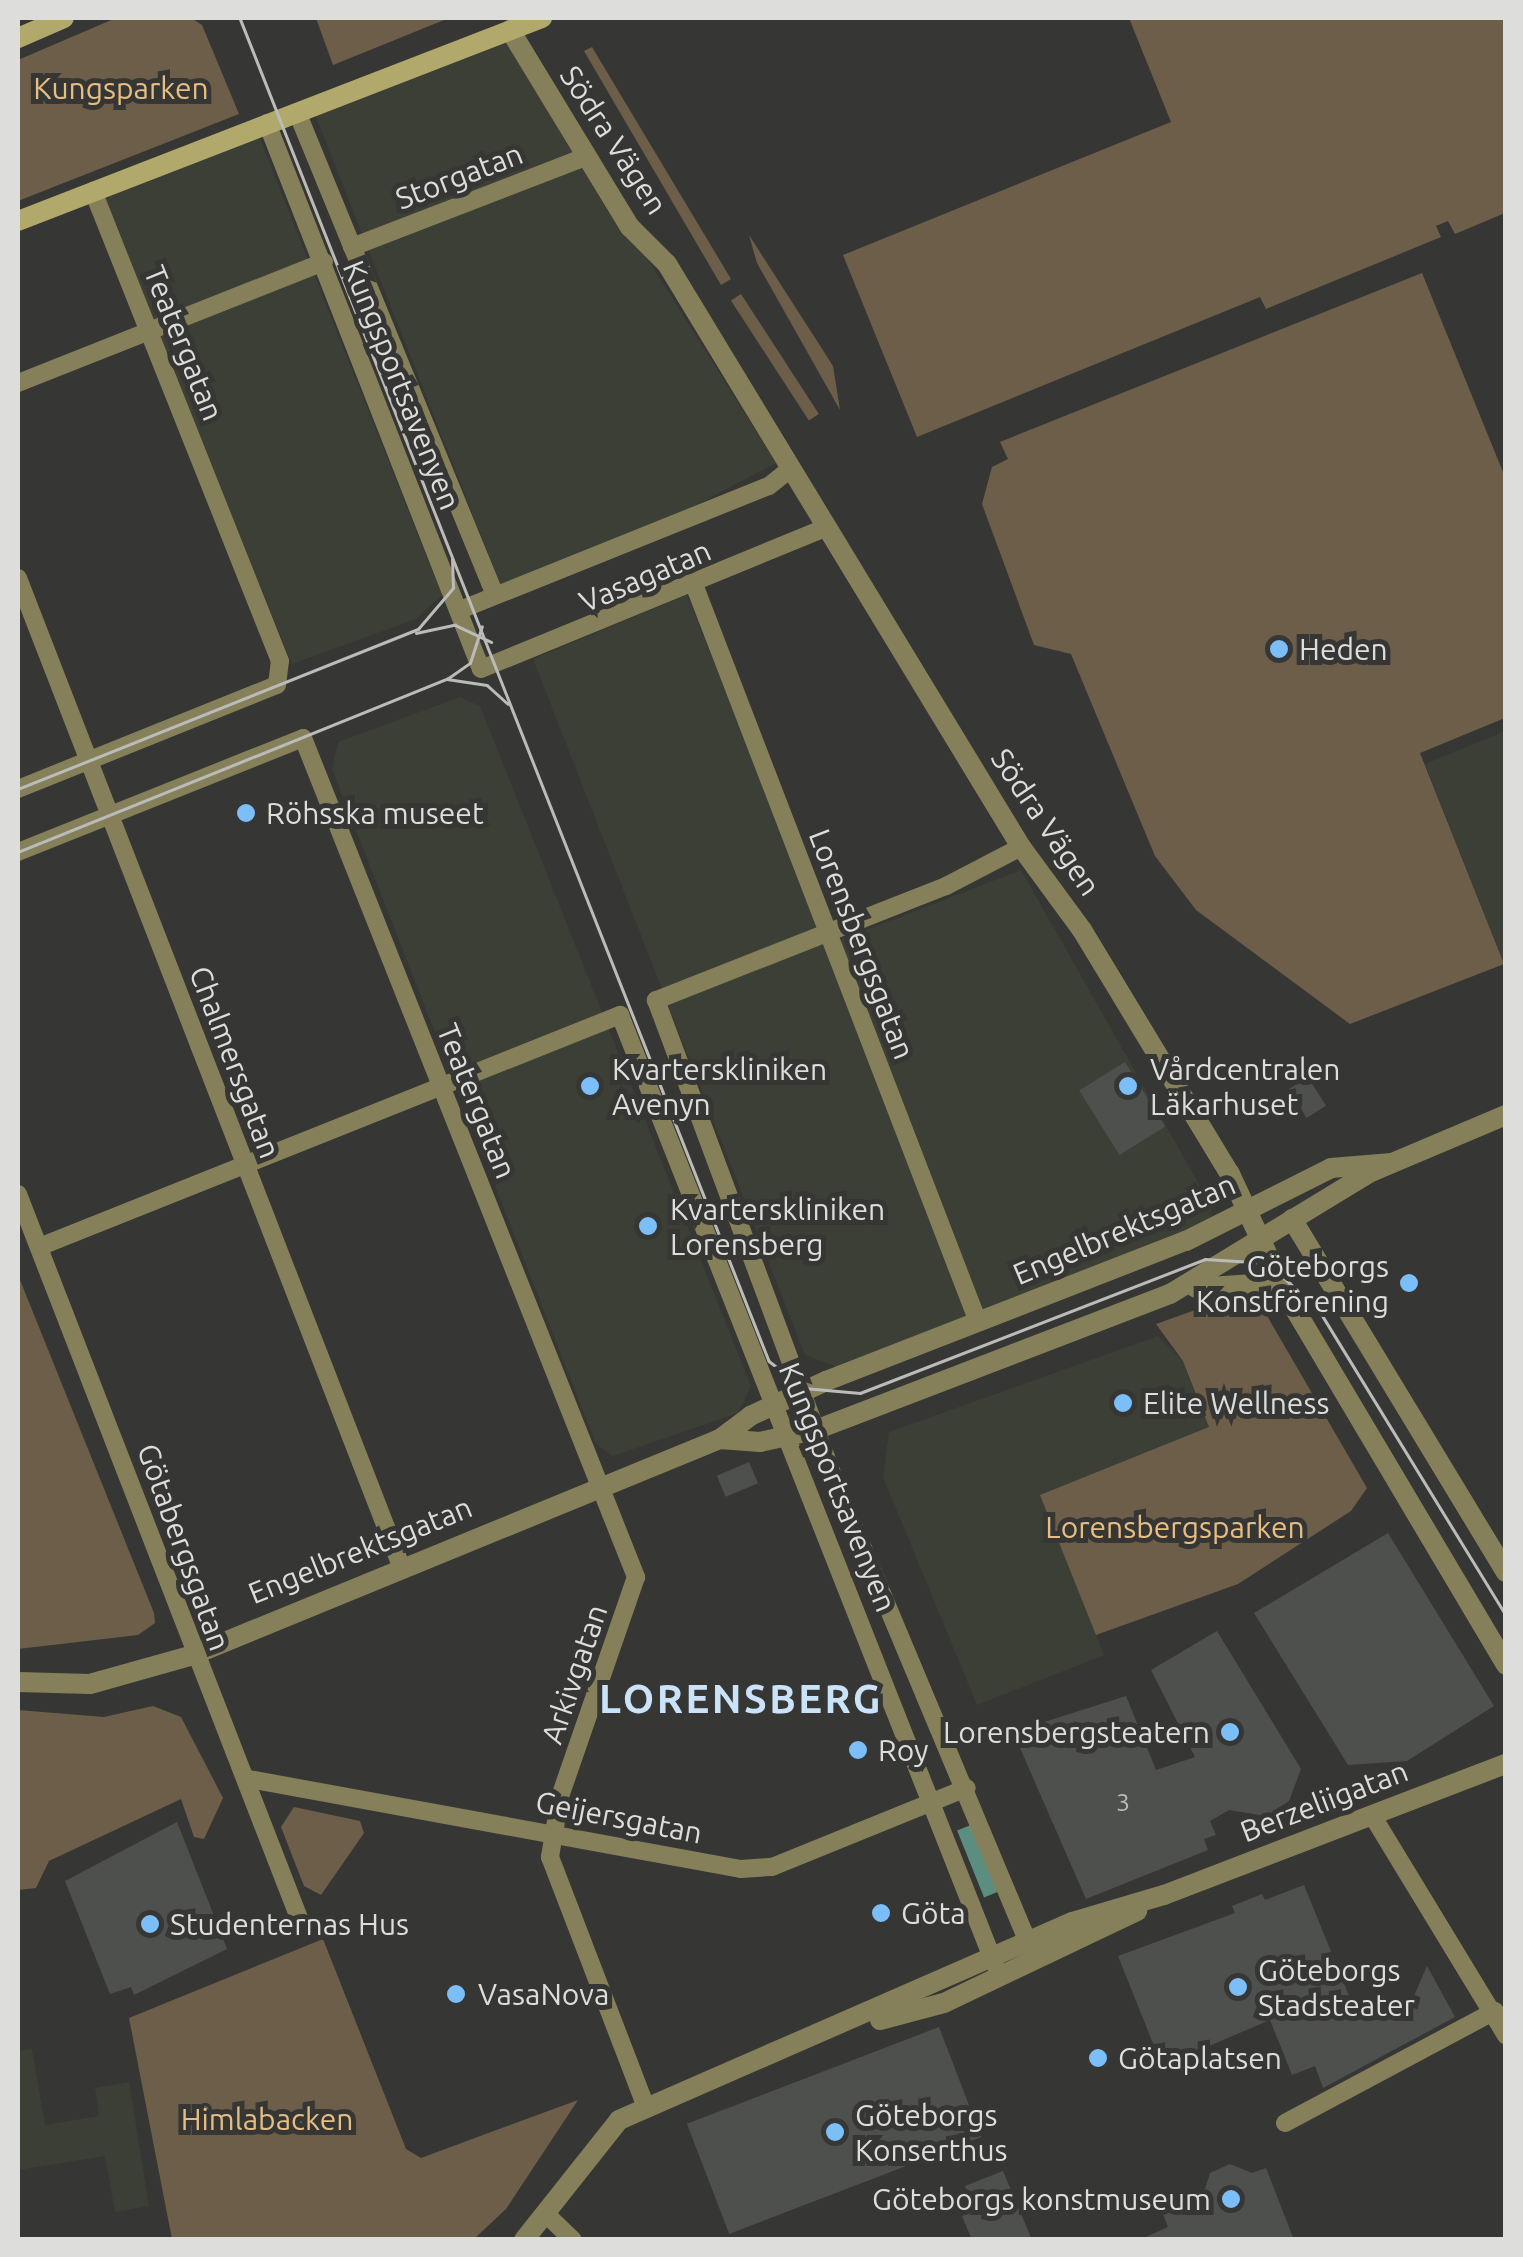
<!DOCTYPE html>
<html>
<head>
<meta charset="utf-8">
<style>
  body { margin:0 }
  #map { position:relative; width:1523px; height:2257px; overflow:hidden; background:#363734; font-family:Ubuntu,sans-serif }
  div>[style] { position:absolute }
  .built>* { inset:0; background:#3b3f36 }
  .green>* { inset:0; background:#6d5e49; transform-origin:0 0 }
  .water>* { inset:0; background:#5c8e7f; transform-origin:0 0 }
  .building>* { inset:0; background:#4e504e; transform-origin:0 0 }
  .minor>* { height:18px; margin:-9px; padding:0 9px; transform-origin:9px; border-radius:9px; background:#85805a }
  .tertiary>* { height:20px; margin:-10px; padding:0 10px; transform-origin:10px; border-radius:10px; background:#85805a }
  .secondary>* { height:20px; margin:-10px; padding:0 10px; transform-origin:10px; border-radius:10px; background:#b1a86c }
  .tram>* { height:2.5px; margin:-1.25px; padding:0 1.25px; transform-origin:1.25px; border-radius:1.25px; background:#bbbbba }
  .dots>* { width:28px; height:28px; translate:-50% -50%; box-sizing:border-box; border:5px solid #363734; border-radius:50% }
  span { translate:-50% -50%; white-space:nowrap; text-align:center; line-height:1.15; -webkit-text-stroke:10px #363734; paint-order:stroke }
  .number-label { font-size:25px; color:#b9bab8 }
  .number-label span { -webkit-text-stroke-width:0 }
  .park-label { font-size:30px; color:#e6be83 }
  .street-label { font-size:30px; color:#dddddc }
  .poi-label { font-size:30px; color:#dddddc }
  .left { translate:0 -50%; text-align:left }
  .right { translate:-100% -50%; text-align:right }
  .district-label { font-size:40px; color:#cbe3f9; font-weight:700; letter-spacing:2.5px }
  .frame { position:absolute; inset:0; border:20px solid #dddddc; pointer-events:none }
</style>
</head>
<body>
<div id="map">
  <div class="built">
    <i style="clip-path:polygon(509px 38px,776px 463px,641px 534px,501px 586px,314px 112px)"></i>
    <i style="clip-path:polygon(258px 134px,442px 595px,416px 619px,292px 664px,102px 197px)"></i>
    <i style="clip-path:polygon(687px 595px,827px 945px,1021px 870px,1212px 1207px,1209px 1221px,840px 1368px,805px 1355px,533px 659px)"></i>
    <i style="clip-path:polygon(460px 697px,480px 706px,751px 1386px,738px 1413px,613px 1456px,596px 1444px,332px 769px,338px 742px)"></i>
    <i style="clip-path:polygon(1505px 731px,1505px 963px,1504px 964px,1425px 764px)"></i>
    <i style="clip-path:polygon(1158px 1336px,1183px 1361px,1210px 1427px,1041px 1495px,1104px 1655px,977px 1705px,883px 1477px,889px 1432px)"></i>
    <i style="clip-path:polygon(32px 2049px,45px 2125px,99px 2116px,95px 2088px,129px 2082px,149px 2206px,115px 2212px,105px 2156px,18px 2170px,18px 2051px)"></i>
  </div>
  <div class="green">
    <i style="clip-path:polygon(116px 18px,191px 18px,202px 25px,239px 114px,18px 201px,18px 60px)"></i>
    <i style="clip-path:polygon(316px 18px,449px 18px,333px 65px)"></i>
    <i style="clip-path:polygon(1129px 18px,1505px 18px,1505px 213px,1455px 234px,1448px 221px,1436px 226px,1441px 237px,1266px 309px,1260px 297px,917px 437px,843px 255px,1171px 122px)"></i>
    <i style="clip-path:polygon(592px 47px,731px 279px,721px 285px,584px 51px)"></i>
    <i style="clip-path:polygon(749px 235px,833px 366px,840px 410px,757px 263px)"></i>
    <i style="clip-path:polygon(1422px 273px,1505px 477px,1505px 718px,1420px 753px,1504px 964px,1350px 1024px,1196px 910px,1155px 856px,1071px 654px,1034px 645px,982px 504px,992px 467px,1008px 459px,1000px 442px)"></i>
    <i style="left:741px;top:294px;width:143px;height:12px;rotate:57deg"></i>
    <i style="clip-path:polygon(18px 1275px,154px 1613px,155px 1623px,138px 1635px,18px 1649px)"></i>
    <i style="clip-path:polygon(1229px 1298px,1266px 1314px,1367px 1488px,1351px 1511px,1238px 1584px,1096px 1635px,1040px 1495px,1209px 1427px,1183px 1361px,1156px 1324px)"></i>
    <i style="clip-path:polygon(153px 1706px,181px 1717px,223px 1798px,204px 1839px,194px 1837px,181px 1799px,49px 1861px,36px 1888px,18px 1890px,18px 1710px,104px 1717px)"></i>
    <i style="clip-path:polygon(294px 1807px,360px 1821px,364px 1833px,321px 1895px,304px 1886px,281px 1827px)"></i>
    <i style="clip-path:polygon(323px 1939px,406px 2149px,421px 2158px,578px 2100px,506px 2209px,474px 2239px,172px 2239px,129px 2018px)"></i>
  </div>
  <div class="water">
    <i style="left:971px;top:1825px;width:72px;height:15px;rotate:68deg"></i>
  </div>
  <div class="building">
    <i style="left:1125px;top:1062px;width:76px;height:54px;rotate:58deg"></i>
    <i style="left:1308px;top:1077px;width:34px;height:23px;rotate:58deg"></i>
    <i style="left:749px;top:1462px;width:23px;height:35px;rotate:67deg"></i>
    <i style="clip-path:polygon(1388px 1533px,1494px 1706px,1407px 1761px,1348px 1765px,1254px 1613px)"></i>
    <i style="clip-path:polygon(1217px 1631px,1301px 1769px,1289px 1801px,1266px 1816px,1229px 1810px,1210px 1821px,1216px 1835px,1204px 1839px,1208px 1850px,1086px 1899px,1013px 1732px,1126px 1696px,1156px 1770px,1195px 1757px,1151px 1670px)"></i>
    <i style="clip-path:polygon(177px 1822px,227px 1949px,134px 1995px,131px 1987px,110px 1994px,65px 1881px)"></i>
    <i style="clip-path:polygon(1304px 1885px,1358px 2018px,1414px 1996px,1427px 1966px,1455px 2017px,1323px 2088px,1315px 2066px,1292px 2075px,1270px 2020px,1162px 2066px,1118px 1956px,1235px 1913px,1232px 1906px,1262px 1894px,1265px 1900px)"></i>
    <i style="left:939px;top:2027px;width:118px;height:270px;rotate:69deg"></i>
    <i style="clip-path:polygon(1230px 2164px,1252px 2173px,1266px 2168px,1294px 2240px,1139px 2240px,1168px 2227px,1161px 2209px,1204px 2192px,1210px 2173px)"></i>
    <i style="clip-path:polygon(1003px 2171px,1032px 2240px,972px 2240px,962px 2216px,975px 2210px,965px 2186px)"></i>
  </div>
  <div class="minor">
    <i style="left:297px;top:112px;width:522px;rotate:67.71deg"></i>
    <i style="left:267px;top:123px;width:586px;rotate:68.6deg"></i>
    <i style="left:481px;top:669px;width:374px;rotate:-22.3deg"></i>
    <i style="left:352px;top:247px;width:250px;rotate:-21.1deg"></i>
    <i style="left:18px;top:383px;width:329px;rotate:-21.6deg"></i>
    <i style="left:18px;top:578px;width:1060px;rotate:68.81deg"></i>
    <i style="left:695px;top:587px;width:788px;rotate:68.94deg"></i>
    <i style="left:460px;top:610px;width:333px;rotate:-21.9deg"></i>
    <i style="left:769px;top:486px;width:27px;rotate:-39deg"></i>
    <i style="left:18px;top:789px;width:279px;rotate:-21.9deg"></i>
    <i style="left:277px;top:685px;width:24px;rotate:-83deg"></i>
    <i style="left:280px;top:661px;width:506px;rotate:-111.7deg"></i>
    <i style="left:1021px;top:847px;width:85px;rotate:152.5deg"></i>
    <i style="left:946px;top:886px;width:312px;rotate:158.5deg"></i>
    <i style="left:656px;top:1000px;width:513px;rotate:69.59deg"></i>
    <i style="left:835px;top:1481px;width:511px;rotate:67.3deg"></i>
    <i style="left:18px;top:852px;width:307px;rotate:-21.8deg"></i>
    <i style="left:303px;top:738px;width:903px;rotate:68.35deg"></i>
    <i style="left:636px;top:1577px;width:233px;rotate:109.1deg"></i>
    <i style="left:560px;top:1797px;width:61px;rotate:99.5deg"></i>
    <i style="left:550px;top:1857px;width:268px;rotate:69deg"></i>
    <i style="left:18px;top:1194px;width:777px;rotate:68.79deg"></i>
    <i style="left:39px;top:1247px;width:626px;rotate:-21.77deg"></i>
    <i style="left:620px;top:1015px;width:1021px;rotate:68.46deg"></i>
    <i style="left:249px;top:1779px;width:500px;rotate:10.37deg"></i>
    <i style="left:741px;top:1869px;width:31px;rotate:-4deg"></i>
    <i style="left:772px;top:1867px;width:210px;rotate:-22.1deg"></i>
    <i style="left:1372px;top:1815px;width:258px;rotate:58.7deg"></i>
    <i style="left:1285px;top:2123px;width:238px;rotate:-28.1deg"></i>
    <i style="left:547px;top:2215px;width:36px;rotate:44deg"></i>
  </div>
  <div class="tertiary">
    <i style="left:510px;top:30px;width:231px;rotate:58.7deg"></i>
    <i style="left:630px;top:227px;width:52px;rotate:45deg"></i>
    <i style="left:667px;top:264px;width:682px;rotate:58.73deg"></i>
    <i style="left:1021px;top:847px;width:103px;rotate:53.7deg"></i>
    <i style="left:1082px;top:930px;width:285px;rotate:58.8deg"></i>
    <i style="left:1230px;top:1174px;width:135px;rotate:65deg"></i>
    <i style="left:1287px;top:1296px;width:429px;rotate:59.3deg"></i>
    <i style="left:1292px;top:1219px;width:413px;rotate:58.8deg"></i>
    <i style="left:1196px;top:1288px;width:57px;rotate:-4deg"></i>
    <i style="left:1253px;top:1284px;width:36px;rotate:19deg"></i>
    <i style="left:720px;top:1439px;width:40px;rotate:4.3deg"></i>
    <i style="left:760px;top:1442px;width:59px;rotate:-12.6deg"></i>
    <i style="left:818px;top:1429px;width:377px;rotate:-21deg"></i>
    <i style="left:1170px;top:1294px;width:235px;rotate:-31.3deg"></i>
    <i style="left:1371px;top:1172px;width:147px;rotate:-22.9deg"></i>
    <i style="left:18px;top:1682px;width:72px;rotate:1.6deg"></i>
    <i style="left:90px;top:1684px;width:107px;rotate:-15.7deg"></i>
    <i style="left:193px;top:1655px;width:570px;rotate:-22.29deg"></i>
    <i style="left:720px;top:1439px;width:38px;rotate:-37deg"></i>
    <i style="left:750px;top:1416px;width:84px;rotate:-24.7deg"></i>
    <i style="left:826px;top:1381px;width:386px;rotate:-21.3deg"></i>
    <i style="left:1186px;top:1241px;width:162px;rotate:-26.7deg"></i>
    <i style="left:1331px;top:1168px;width:61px;rotate:-4.7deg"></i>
    <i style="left:880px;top:2020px;width:66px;rotate:-14.9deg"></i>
    <i style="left:944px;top:2003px;width:214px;rotate:-25.5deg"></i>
    <i style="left:524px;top:2240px;width:153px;rotate:-51.6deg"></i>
    <i style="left:619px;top:2120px;width:494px;rotate:-23.6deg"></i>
    <i style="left:1072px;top:1922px;width:96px;rotate:-16.4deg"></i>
    <i style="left:1164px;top:1895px;width:366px;rotate:-21deg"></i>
  </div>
  <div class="secondary">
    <i style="left:18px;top:38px;width:50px;rotate:-23.5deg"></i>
    <i style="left:18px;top:221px;width:562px;rotate:-21.18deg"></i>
  </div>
  <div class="tram">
    <i style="left:240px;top:18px;width:1443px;rotate:68.5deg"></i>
    <i style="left:769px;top:1361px;width:44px;rotate:37.6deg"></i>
    <i style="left:804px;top:1388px;width:56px;rotate:5.1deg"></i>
    <i style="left:860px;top:1393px;width:370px;rotate:-21.2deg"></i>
    <i style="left:1205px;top:1259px;width:63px;rotate:3.6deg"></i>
    <i style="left:1268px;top:1263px;width:69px;rotate:42.7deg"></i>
    <i style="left:1319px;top:1310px;width:358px;rotate:58.5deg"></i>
    <i style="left:416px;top:633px;width:40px;rotate:-12deg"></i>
    <i style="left:455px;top:625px;width:40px;rotate:25deg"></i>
    <i style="left:447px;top:679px;width:40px;rotate:8.5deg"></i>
    <i style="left:487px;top:685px;width:28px;rotate:42deg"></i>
    <i style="left:18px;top:789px;width:431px;rotate:-21.8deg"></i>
    <i style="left:418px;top:629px;width:54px;rotate:-49.5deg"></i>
    <i style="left:453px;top:588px;width:28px;rotate:-92deg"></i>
    <i style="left:18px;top:852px;width:463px;rotate:-22deg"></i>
    <i style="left:447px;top:679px;width:28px;rotate:-35deg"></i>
    <i style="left:470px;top:663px;width:38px;rotate:-72deg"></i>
  </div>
  <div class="dots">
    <i style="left:1279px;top:649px;background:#7bbef8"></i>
    <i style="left:246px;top:813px;background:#7bbef8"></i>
    <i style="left:590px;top:1086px;background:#7bbef8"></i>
    <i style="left:1128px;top:1086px;background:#7bbef8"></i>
    <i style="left:648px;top:1226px;background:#7bbef8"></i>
    <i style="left:1409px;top:1283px;background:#7bbef8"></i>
    <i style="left:1123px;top:1403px;background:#7bbef8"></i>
    <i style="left:1230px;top:1732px;background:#7bbef8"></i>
    <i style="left:858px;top:1750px;background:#7bbef8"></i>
    <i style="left:881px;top:1913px;background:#7bbef8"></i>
    <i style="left:150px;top:1924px;background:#7bbef8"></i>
    <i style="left:1238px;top:1987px;background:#7bbef8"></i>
    <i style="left:456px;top:1994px;background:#7bbef8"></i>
    <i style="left:1098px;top:2058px;background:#7bbef8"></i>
    <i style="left:835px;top:2132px;background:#7bbef8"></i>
    <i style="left:1231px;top:2199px;background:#7bbef8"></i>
  </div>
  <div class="number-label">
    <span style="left:1123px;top:1802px">3</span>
  </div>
  <div class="park-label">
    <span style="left:121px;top:88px">Kungsparken</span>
    <span style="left:1175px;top:1527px">Lorensbergsparken</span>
    <span style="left:267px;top:2119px">Himlabacken</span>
  </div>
  <div class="street-label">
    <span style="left:614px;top:140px;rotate:57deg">Södra Vägen</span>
    <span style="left:459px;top:176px;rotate:-21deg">Storgatan</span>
    <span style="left:184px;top:343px;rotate:68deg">Teatergatan</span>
    <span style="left:402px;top:385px;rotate:68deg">Kungsportsavenyen</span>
    <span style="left:645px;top:576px;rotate:-23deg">Vasagatan</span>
    <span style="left:1046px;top:822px;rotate:56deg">Södra Vägen</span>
    <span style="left:862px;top:944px;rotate:69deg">Lorensbergsgatan</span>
    <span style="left:235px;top:1062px;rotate:69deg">Chalmersgatan</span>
    <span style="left:477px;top:1101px;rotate:68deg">Teatergatan</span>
    <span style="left:1124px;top:1229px;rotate:-23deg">Engelbrektsgatan</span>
    <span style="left:838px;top:1487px;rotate:68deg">Kungsportsavenyen</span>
    <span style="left:184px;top:1547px;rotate:70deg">Götabergsgatan</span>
    <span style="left:360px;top:1550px;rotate:-22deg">Engelbrektsgatan</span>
    <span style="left:574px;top:1674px;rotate:-71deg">Arkivgatan</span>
    <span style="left:1324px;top:1801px;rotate:-21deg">Berzeliigatan</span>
    <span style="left:619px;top:1817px;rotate:11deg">Geijersgatan</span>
  </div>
  <div class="poi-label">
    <span class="left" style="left:1299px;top:649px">Heden</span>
    <span class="left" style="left:266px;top:813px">Röhsska museet</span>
    <span class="left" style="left:612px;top:1086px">Kvarterskliniken<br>Avenyn</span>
    <span class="left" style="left:1150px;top:1086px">Vårdcentralen<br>Läkarhuset</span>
    <span class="left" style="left:670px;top:1226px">Kvarterskliniken<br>Lorensberg</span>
    <span class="right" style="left:1389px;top:1283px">Göteborgs<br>Konstförening</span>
    <span class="left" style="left:1143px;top:1403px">Elite Wellness</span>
    <span class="right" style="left:1210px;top:1732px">Lorensbergsteatern</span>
    <span class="left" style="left:878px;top:1750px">Roy</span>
    <span class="left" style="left:901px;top:1913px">Göta</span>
    <span class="left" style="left:170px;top:1924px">Studenternas Hus</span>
    <span class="left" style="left:1258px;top:1987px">Göteborgs<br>Stadsteater</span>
    <span class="left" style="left:478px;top:1994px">VasaNova</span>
    <span class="left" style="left:1118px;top:2058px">Götaplatsen</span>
    <span class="left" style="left:855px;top:2132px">Göteborgs<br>Konserthus</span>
    <span class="right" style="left:1211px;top:2199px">Göteborgs konstmuseum</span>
  </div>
  <div class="district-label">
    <span style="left:741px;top:1699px">LORENSBERG</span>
  </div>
  <div class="frame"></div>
</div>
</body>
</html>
